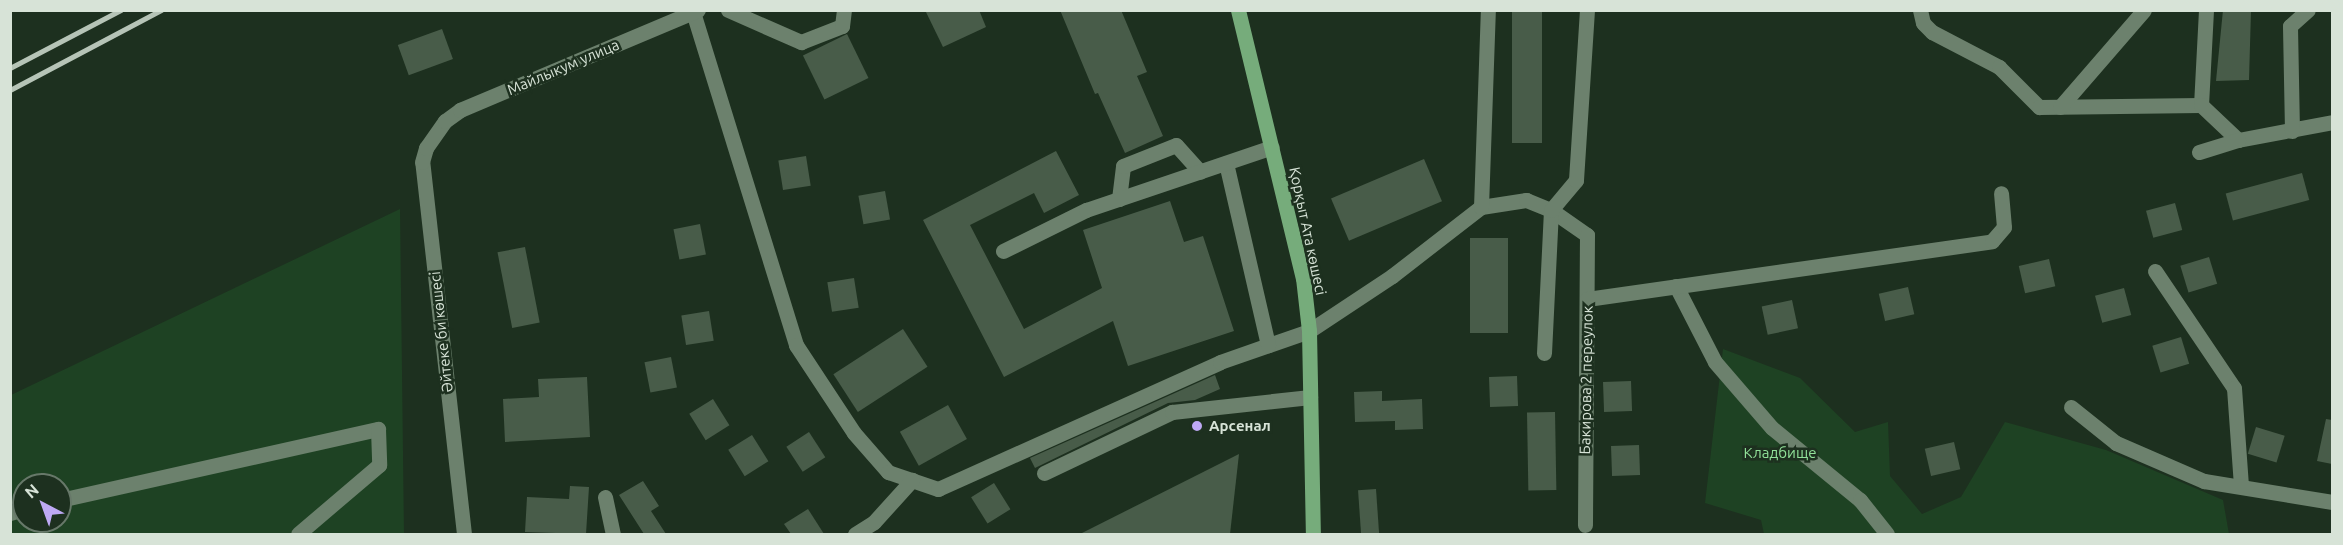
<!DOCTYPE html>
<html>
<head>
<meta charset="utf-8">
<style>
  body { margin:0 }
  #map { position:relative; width:2343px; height:545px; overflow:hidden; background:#1d301f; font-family:Ubuntu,sans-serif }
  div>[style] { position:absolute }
  .green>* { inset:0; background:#1e4223 }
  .building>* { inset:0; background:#485c49; transform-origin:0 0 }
  .minor>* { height:15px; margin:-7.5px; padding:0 7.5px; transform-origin:7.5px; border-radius:7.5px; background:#6c816d }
  .major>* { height:15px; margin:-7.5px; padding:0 7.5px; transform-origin:7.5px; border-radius:7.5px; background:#76ac7b }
  .rail>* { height:4.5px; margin:-2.25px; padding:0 2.25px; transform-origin:2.25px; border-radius:2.25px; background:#b6c4b7 }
  .dots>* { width:16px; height:16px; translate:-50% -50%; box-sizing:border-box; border:3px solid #1d301f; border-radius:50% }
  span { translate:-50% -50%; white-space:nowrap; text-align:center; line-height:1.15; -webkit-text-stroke:5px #1d301f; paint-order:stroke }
  .street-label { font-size:15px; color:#d7e3d7 }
  .poi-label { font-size:15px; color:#d7e3d7; font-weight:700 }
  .left { translate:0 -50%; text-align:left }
  .park-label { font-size:15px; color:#90e098 }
  .frame { position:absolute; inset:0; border:12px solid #d7e3d7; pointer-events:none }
  .north { position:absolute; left:12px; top:473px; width:60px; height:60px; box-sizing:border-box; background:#1d301f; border:2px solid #677869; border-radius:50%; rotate:319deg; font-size:16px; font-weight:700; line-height:24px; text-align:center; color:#d7e3d7 }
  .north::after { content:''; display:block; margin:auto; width:21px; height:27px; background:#bea9f4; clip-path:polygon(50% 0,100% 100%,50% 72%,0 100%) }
</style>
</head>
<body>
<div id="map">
  <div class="green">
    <i style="clip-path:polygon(evenodd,400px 209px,404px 534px,11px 534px,11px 395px,400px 209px,24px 485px,60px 485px,60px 521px,24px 521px,24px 485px)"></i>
    <i style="clip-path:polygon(1723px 349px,1800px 378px,1855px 432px,1888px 422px,1890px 476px,1922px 514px,1961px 497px,2005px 422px,2106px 450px,2223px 500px,2229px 534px,1764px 534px,1761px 520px,1705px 503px)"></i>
  </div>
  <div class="building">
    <i style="clip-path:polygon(925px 10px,979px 10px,986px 27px,943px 47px)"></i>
    <i style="clip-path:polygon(1060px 10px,1121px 10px,1147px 72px,1137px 76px,1163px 136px,1125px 153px,1098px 93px,1095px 94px)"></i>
    <i style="left:1512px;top:10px;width:30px;height:133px"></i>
    <i style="clip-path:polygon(2223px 10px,2251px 10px,2249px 80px,2216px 81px)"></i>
    <i style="left:442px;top:29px;width:32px;height:47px;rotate:70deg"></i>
    <i style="left:847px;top:34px;width:49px;height:49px;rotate:64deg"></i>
    <i style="clip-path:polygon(1056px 151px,1079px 195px,1044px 213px,1034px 193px,970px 225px,1024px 329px,1102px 288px,1083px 230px,1170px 201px,1184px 242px,1203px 236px,1234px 331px,1128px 366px,1113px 321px,1004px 377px,923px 220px)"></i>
    <i style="left:806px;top:156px;width:30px;height:28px;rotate:81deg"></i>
    <i style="left:1424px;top:159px;width:46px;height:101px;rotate:67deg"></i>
    <i style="left:2302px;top:173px;width:28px;height:79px;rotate:75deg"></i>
    <i style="left:885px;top:191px;width:29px;height:27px;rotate:80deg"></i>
    <i style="left:2175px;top:203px;width:28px;height:30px;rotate:75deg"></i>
    <i style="left:700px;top:224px;width:31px;height:27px;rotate:79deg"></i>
    <i style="left:1470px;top:238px;width:38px;height:95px"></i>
    <i style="left:525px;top:247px;width:77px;height:28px;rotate:79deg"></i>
    <i style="left:2209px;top:257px;width:28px;height:30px;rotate:73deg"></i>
    <i style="left:2049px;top:259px;width:28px;height:31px;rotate:77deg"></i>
    <i style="left:854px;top:278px;width:30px;height:27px;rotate:81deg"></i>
    <i style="left:1908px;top:287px;width:28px;height:30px;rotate:77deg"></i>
    <i style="left:2124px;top:288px;width:28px;height:30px;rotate:75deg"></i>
    <i style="left:1792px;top:300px;width:29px;height:31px;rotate:78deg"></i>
    <i style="left:709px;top:311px;width:30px;height:28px;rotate:81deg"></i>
    <i style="left:903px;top:329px;width:45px;height:83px;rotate:57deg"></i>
    <i style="left:2181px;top:337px;width:28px;height:30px;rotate:73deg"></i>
    <i style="left:671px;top:357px;width:31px;height:27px;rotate:79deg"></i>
    <i style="clip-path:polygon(1215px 375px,1220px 389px,1195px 400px,1168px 403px,1035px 468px,1030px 458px)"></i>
    <i style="left:1517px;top:376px;width:30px;height:28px;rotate:88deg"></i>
    <i style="clip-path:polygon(587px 377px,590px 437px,505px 442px,503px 399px,539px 397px,538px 379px)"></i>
    <i style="left:1631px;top:381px;width:30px;height:28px;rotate:88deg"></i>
    <i style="clip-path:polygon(1382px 391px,1382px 401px,1422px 399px,1423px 429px,1395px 430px,1395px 421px,1355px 422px,1354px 392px)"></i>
    <i style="left:713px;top:399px;width:31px;height:28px;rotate:58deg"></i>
    <i style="left:948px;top:405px;width:39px;height:55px;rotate:61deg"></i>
    <i style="left:1555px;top:412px;width:78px;height:28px;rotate:89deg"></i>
    <i style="clip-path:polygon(2326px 419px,2332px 420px,2332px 464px,2317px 461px)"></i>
    <i style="left:2256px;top:427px;width:30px;height:28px;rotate:17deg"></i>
    <i style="left:809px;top:432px;width:30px;height:27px;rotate:57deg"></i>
    <i style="left:752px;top:435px;width:31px;height:28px;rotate:58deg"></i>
    <i style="left:1954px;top:442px;width:28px;height:30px;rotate:77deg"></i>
    <i style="left:1639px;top:445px;width:30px;height:28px;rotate:88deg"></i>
    <i style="clip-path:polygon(1239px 454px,1230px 534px,1080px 534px)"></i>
    <i style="clip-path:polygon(643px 481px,659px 506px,651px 511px,666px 534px,644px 534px,619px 495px)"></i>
    <i style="left:994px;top:483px;width:31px;height:27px;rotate:58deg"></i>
    <i style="clip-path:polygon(570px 486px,589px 487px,586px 534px,525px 532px,527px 497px,569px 499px)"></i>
    <i style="left:1376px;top:489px;width:45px;height:18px;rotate:86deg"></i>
    <i style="clip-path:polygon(808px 509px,824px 534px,791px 534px,784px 524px)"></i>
  </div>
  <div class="minor">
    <i style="left:728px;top:10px;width:80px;rotate:23.7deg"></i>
    <i style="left:801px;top:42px;width:44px;rotate:-21.3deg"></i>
    <i style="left:842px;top:26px;width:16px;rotate:-83deg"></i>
    <i style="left:1920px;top:10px;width:13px;rotate:77deg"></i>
    <i style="left:1923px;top:23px;width:13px;rotate:45deg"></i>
    <i style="left:1932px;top:32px;width:76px;rotate:27.6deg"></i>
    <i style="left:1999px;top:67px;width:57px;rotate:45deg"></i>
    <i style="left:2039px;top:107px;width:162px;rotate:-0.7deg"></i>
    <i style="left:2206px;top:10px;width:95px;rotate:93deg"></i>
    <i style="left:2201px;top:105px;width:51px;rotate:43.4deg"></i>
    <i style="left:2238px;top:140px;width:96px;rotate:-10.8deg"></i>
    <i style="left:693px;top:12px;width:349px;rotate:72.8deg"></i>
    <i style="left:796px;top:345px;width:105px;rotate:56.6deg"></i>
    <i style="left:854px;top:433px;width:52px;rotate:48.9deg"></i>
    <i style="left:888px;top:472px;width:53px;rotate:18.8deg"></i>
    <i style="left:938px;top:489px;width:309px;rotate:-24.2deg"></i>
    <i style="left:1220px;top:362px;width:94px;rotate:-19.2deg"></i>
    <i style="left:1309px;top:331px;width:100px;rotate:-33.5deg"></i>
    <i style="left:1392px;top:276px;width:113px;rotate:-37.8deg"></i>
    <i style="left:1481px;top:207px;width:46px;rotate:-8.8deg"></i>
    <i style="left:1526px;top:200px;width:27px;rotate:22deg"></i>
    <i style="left:1551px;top:210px;width:44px;rotate:34.8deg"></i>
    <i style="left:1587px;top:235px;width:290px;rotate:90.4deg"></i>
    <i style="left:2060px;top:107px;width:128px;rotate:-49.1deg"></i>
    <i style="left:2292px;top:131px;width:105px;rotate:-91.1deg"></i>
    <i style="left:2290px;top:26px;width:24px;rotate:-42deg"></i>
    <i style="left:2199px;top:152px;width:41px;rotate:-17.1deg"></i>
    <i style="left:1226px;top:163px;width:187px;rotate:77deg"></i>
    <i style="left:1119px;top:199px;width:33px;rotate:-83deg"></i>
    <i style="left:1123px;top:166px;width:57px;rotate:-21.6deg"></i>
    <i style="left:1176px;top:145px;width:36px;rotate:48deg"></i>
    <i style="left:1481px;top:207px;width:197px;rotate:-88deg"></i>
    <i style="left:1003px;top:251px;width:93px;rotate:-26.3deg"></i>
    <i style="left:1086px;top:210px;width:196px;rotate:-18.7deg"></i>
    <i style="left:2155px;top:271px;width:141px;rotate:56deg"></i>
    <i style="left:2234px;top:388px;width:98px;rotate:85.9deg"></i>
    <i style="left:1676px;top:286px;width:85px;rotate:62.8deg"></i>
    <i style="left:1715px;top:362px;width:87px;rotate:49.2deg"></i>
    <i style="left:1772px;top:428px;width:114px;rotate:39.3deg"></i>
    <i style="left:1860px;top:500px;width:43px;rotate:51.5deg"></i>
    <i style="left:1587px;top:299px;width:409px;rotate:-8.1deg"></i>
    <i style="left:1992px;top:241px;width:18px;rotate:-49deg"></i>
    <i style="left:2004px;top:227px;width:34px;rotate:-95deg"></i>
    <i style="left:1544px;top:353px;width:143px;rotate:-87.2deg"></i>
    <i style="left:1551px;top:210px;width:39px;rotate:-50deg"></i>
    <i style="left:1576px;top:180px;width:170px;rotate:-86.3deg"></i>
    <i style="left:2071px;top:407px;width:58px;rotate:38.7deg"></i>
    <i style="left:2116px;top:443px;width:96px;rotate:23.4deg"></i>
    <i style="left:2204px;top:481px;width:130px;rotate:9.3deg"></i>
    <i style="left:1044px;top:473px;width:142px;rotate:-25.5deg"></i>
    <i style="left:1172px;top:412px;width:139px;rotate:-6.2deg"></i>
    <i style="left:605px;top:497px;width:38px;rotate:78deg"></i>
    <i style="left:60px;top:500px;width:326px;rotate:-12.6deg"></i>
    <i style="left:378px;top:429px;width:36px;rotate:88deg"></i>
    <i style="left:379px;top:465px;width:106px;rotate:139.6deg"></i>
    <i style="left:10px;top:513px;width:15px;rotate:-16deg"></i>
    <i style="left:464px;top:534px;width:374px;rotate:-96.4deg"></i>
    <i style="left:422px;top:162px;width:15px;rotate:-74deg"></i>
    <i style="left:426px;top:148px;width:33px;rotate:-55deg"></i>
    <i style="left:445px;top:121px;width:19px;rotate:-36deg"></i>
    <i style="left:460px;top:110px;width:258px;rotate:-22.8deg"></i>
    <i style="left:855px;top:534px;width:22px;rotate:-32deg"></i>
    <i style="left:874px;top:522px;width:57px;rotate:-47.9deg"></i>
  </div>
  <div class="major">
    <i style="left:1238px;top:10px;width:276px;rotate:76.4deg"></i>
    <i style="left:1303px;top:278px;width:53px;rotate:83.5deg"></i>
    <i style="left:1309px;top:331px;width:203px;rotate:88.9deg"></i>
  </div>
  <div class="rail">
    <i style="left:10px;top:68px;width:125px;rotate:-27.6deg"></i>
    <i style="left:10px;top:90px;width:171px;rotate:-27.9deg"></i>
  </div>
  <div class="dots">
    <i style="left:1197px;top:426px;background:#bea9f4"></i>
  </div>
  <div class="street-label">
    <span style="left:563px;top:67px;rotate:-23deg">Майлыкум улица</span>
    <span style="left:1308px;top:231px;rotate:78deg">Қорқыт Ата көшесі</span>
    <span style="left:441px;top:332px;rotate:-96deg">Әйтеке би көшесі</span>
    <span style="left:1586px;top:380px;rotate:-89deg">Бакирова 2 переулок</span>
  </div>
  <div class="poi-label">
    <span class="left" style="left:1209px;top:426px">Арсенал</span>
  </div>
  <div class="park-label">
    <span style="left:1780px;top:453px">Кладбище</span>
  </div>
  <div class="frame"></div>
  <div class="north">N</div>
</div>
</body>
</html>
